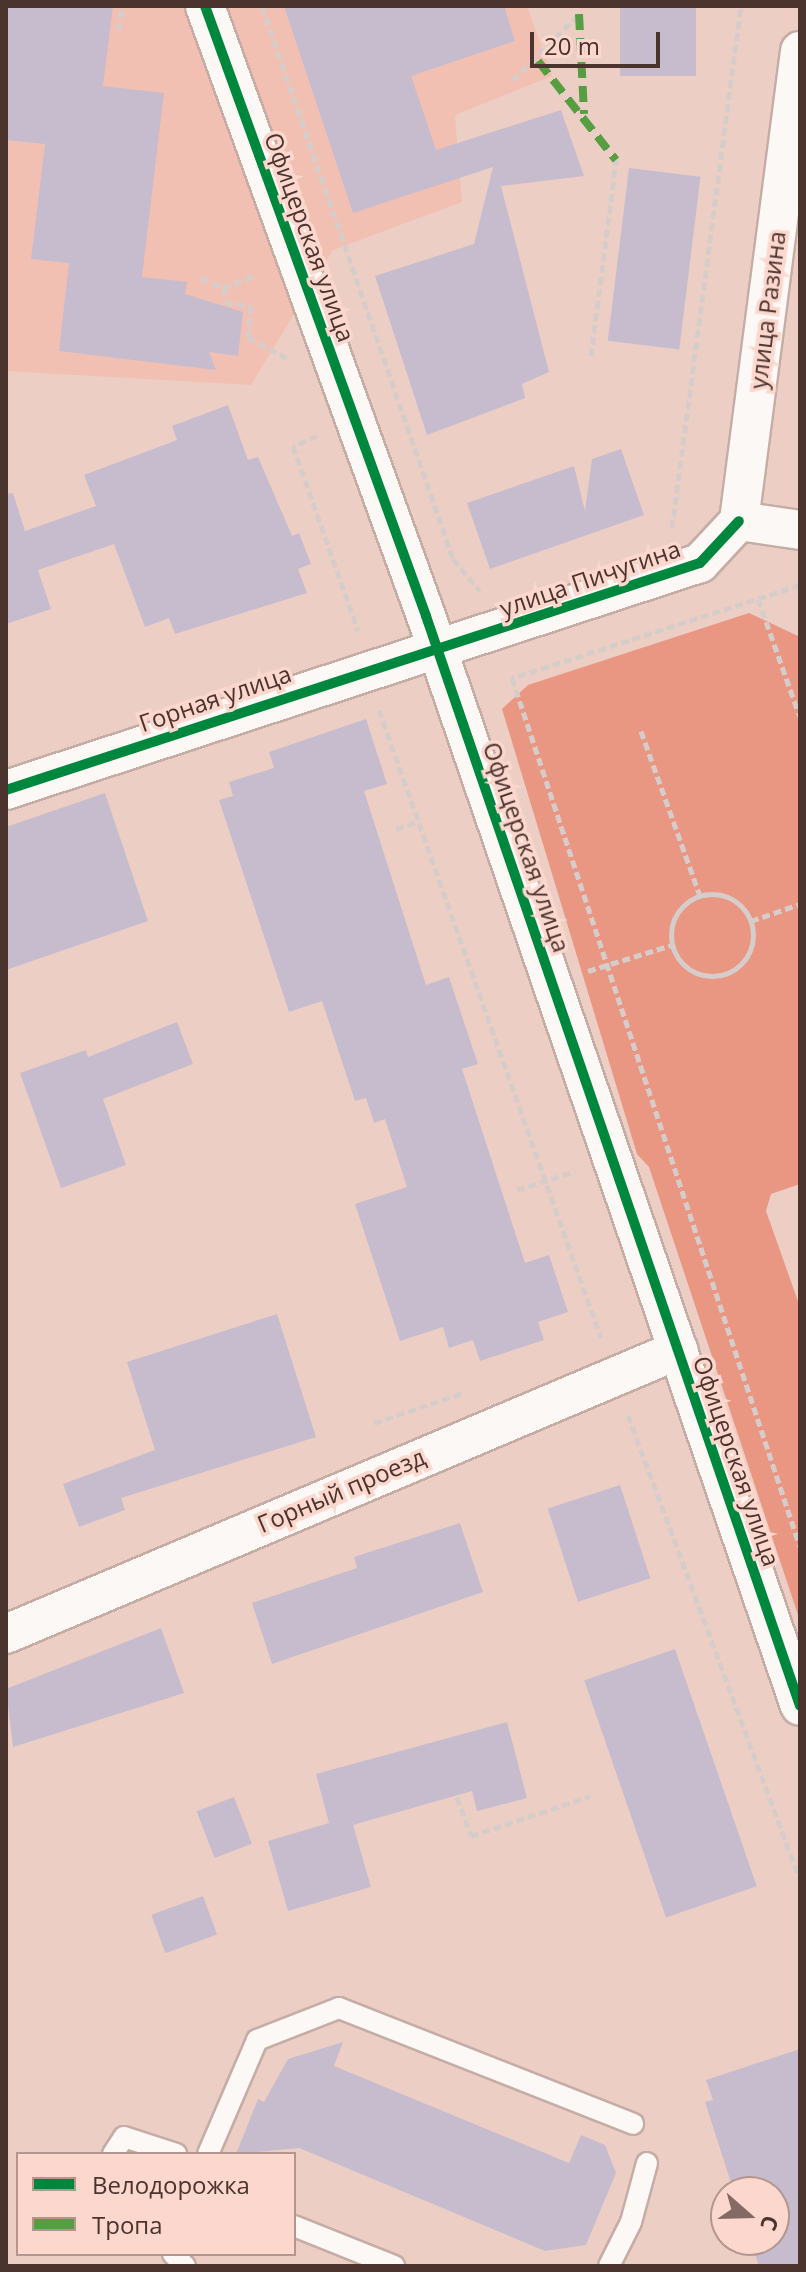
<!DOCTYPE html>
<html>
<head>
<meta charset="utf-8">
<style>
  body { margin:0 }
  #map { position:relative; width:806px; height:2272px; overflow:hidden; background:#edcec5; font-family:"Open Sans",sans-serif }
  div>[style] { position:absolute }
  .built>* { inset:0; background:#f1c0b3 }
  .forest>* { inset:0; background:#e99682 }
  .building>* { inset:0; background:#c7bcce; transform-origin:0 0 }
  .path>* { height:5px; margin-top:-2.5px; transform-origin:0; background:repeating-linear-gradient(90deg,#d6cdcb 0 8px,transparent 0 12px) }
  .path>.ring { margin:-2.5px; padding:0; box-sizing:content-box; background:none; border:5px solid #d6cdcb; border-radius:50% }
  .roads { filter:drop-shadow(2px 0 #c5ada6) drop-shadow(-2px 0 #c5ada6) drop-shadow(0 2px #c5ada6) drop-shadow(0 -2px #c5ada6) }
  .service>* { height:20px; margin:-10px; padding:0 10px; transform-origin:10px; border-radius:10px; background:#fcf8f6 }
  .minor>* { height:38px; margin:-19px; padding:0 19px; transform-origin:19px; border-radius:19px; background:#fcf8f6 }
  .quiet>* { height:8px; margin-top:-4px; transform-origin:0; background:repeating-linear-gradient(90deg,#559e42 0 16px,transparent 0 24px) }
  .cycleway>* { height:10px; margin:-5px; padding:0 5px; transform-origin:5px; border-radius:5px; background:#00873e }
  span { translate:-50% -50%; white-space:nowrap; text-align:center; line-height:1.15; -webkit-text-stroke:7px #fbd7ce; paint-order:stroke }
  .street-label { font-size:24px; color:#4b342e }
  .frame { position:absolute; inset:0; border:8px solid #4b342e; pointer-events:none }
  .legend { position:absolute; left:16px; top:2152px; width:280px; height:104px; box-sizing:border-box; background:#fbd7ce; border:2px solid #b5968e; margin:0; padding:10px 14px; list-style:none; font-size:24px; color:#4b342e }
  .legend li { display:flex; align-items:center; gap:16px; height:40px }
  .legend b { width:40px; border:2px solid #b5968e }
  .north { position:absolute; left:710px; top:2176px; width:80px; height:80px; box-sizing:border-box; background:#fbd7ce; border:2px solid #b5968e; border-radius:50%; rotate:110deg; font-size:22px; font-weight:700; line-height:32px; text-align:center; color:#4b342e }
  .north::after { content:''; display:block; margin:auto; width:28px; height:36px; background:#846a63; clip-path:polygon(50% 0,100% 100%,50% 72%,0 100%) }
  .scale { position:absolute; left:530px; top:32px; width:130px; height:36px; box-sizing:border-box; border:4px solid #4b342e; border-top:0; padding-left:10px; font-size:24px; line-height:28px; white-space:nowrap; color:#4b342e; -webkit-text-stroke:6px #fbd7ce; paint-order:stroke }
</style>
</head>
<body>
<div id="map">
  <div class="built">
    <i style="clip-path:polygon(6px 6px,527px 6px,552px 76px,455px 115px,462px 202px,333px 250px,251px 385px,6px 371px)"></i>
  </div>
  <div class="forest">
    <i style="clip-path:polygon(749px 613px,800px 637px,800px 1184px,771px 1194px,766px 1211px,800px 1307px,800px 1621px,649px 1167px,637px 1154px,502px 709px,528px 685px)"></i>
  </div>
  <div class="building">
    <i style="clip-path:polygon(6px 6px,113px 6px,103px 86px,164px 93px,142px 277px,187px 282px,185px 294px,243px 312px,238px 356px,209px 352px,216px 370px,59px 351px,69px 263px,31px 259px,45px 144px,6px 140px)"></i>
    <i style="clip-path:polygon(284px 6px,504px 6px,515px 41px,411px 76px,436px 150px,561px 110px,584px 176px,501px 186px,549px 372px,522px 384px,525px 398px,427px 435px,375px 276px,474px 244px,493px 167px,353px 213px)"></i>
    <i style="left:620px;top:6px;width:76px;height:70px"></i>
    <i style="left:629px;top:168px;width:72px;height:174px;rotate:7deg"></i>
    <i style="clip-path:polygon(228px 405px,248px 460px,258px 457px,292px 536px,299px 533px,311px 564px,298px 569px,307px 593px,175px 634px,169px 618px,145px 627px,114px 544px,38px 570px,51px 609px,6px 624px,6px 494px,13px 493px,25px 531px,96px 506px,84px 475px,177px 440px,172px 426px)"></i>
    <i style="clip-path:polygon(621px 449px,644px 515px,490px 569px,467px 503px,574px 466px,585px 511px,592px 459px)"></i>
    <i style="clip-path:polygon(366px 719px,387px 784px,364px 791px,426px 985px,449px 977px,478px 1064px,462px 1069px,525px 1263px,549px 1255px,568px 1312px,538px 1322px,544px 1340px,480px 1361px,473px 1340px,449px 1348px,443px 1327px,400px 1341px,355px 1204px,407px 1187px,385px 1119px,374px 1123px,366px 1098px,355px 1101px,322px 1001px,289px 1012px,219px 800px,233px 796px,229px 782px,274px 768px,269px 752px)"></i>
    <i style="clip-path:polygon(105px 793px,148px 921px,6px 970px,6px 827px)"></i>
    <i style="clip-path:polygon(177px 1022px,193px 1064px,103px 1099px,126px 1165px,61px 1188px,20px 1073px,86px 1050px,88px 1057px)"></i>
    <i style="clip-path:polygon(277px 1314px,316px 1437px,121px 1498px,125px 1510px,79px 1527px,63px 1484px,155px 1450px,127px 1362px)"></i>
    <i style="left:620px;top:1485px;width:98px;height:76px;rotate:72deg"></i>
    <i style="clip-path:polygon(460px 1523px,483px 1592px,272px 1664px,252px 1603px,357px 1568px,354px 1557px)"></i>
    <i style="clip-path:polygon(161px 1628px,184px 1693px,13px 1747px,6px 1689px)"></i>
    <i style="left:675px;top:1649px;width:251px;height:96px;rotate:71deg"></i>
    <i style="clip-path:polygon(507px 1722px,527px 1798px,477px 1811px,472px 1791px,353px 1825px,371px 1887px,288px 1911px,268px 1841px,329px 1823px,316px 1774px)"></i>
    <i style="left:234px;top:1797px;width:50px;height:40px;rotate:69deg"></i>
    <i style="left:203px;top:1896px;width:41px;height:55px;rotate:70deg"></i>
    <i style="clip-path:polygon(343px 2042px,334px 2066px,569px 2163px,581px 2135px,605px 2145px,616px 2173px,586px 2245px,545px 2251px,299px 2148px,236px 2154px,258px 2099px,264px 2102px,288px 2059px)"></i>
    <i style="clip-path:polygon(800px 2049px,800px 2266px,759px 2266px,750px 2240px,774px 2240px,774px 2192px,734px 2192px,705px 2102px,713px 2100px,706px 2080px)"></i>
  </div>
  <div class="path">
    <i style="left:262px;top:6px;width:585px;rotate:70.95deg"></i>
    <i style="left:453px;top:559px;width:42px;rotate:49.8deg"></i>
    <i style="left:119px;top:30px;width:24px;rotate:-83deg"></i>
    <i style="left:513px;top:80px;width:93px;rotate:-45deg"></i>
    <i style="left:253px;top:276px;width:31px;rotate:158deg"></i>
    <i style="left:224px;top:288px;width:14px;rotate:86deg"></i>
    <i style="left:225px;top:302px;width:26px;rotate:9deg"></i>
    <i style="left:251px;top:306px;width:31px;rotate:96deg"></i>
    <i style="left:248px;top:337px;width:44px;rotate:28.3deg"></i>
    <i style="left:201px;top:278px;width:25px;rotate:23deg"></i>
    <i style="left:591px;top:356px;width:198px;rotate:-82.7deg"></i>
    <i style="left:317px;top:436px;width:26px;rotate:157deg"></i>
    <i style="left:293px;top:446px;width:196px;rotate:70.6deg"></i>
    <i style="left:672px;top:528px;width:527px;rotate:-82.47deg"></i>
    <i style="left:800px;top:585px;width:303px;rotate:162.1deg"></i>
    <i style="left:512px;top:678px;width:915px;rotate:71.66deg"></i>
    <i style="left:758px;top:599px;width:125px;rotate:70.4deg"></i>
    <i style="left:379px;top:710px;width:666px;rotate:70.53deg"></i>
    <i style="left:641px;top:731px;width:175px;rotate:70.3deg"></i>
    <i style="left:396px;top:829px;width:24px;rotate:-19deg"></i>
    <i class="ring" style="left:671px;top:894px;width:77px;height:77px"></i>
    <i style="left:751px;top:921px;width:52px;rotate:-19.1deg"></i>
    <i style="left:588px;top:971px;width:88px;rotate:-17.2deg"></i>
    <i style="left:517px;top:1190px;width:61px;rotate:-18.1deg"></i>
    <i style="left:628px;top:1415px;width:495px;rotate:69.7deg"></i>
    <i style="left:374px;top:1423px;width:93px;rotate:-18.8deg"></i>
    <i style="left:457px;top:1797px;width:41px;rotate:70.3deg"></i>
    <i style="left:471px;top:1836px;width:126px;rotate:-18.6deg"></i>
  </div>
  <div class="roads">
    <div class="service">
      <i style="left:113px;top:2154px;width:20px;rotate:-57deg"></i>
      <i style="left:124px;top:2137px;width:55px;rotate:18.1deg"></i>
      <i style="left:208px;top:2154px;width:124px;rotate:-66.7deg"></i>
      <i style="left:257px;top:2040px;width:88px;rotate:-21.3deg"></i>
      <i style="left:339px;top:2008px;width:316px;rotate:21.5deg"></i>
      <i style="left:294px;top:2226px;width:108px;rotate:21.8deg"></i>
      <i style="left:173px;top:2254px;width:17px;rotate:45deg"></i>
      <i style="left:609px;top:2266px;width:49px;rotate:-63.4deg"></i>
      <i style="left:631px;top:2222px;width:61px;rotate:-74.8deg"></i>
    </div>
    <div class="minor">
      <i style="left:205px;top:6px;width:649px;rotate:70.08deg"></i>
      <i style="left:426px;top:616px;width:1152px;rotate:71.06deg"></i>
      <i style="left:739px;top:521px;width:474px;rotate:-82.6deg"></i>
      <i style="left:739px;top:521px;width:62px;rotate:8.4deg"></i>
      <i style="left:6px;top:790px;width:730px;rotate:-18.11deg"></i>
      <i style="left:700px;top:563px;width:57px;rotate:-47.1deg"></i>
      <i style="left:6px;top:1634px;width:730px;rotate:-22.91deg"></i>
    </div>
  </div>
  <div class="quiet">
    <i style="left:579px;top:14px;width:100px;rotate:87.1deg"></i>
    <i style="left:538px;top:61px;width:126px;rotate:51.8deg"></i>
  </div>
  <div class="cycleway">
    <i style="left:205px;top:6px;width:649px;rotate:70.08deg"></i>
    <i style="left:426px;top:616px;width:1152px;rotate:71.06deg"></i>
    <i style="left:6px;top:790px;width:730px;rotate:-18.11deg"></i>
    <i style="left:700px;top:563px;width:57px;rotate:-47.1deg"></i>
  </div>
  <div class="street-label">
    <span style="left:310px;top:237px;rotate:70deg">Офицерская улица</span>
    <span style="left:767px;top:310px;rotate:-83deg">улица Разина</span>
    <span style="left:590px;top:578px;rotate:-19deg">улица Пичугина</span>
    <span style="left:215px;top:698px;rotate:-19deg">Горная улица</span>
    <span style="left:527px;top:847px;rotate:71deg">Офицерская улица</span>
    <span style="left:737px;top:1461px;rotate:71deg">Офицерская улица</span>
    <span style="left:341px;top:1490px;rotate:-23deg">Горный проезд</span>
  </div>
  <div class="frame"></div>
  <ul class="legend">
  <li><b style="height:10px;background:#00873e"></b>Велодорожка</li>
  <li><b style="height:10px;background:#559e42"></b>Тропа</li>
  </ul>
  <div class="north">С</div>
  <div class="scale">20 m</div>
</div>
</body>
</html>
